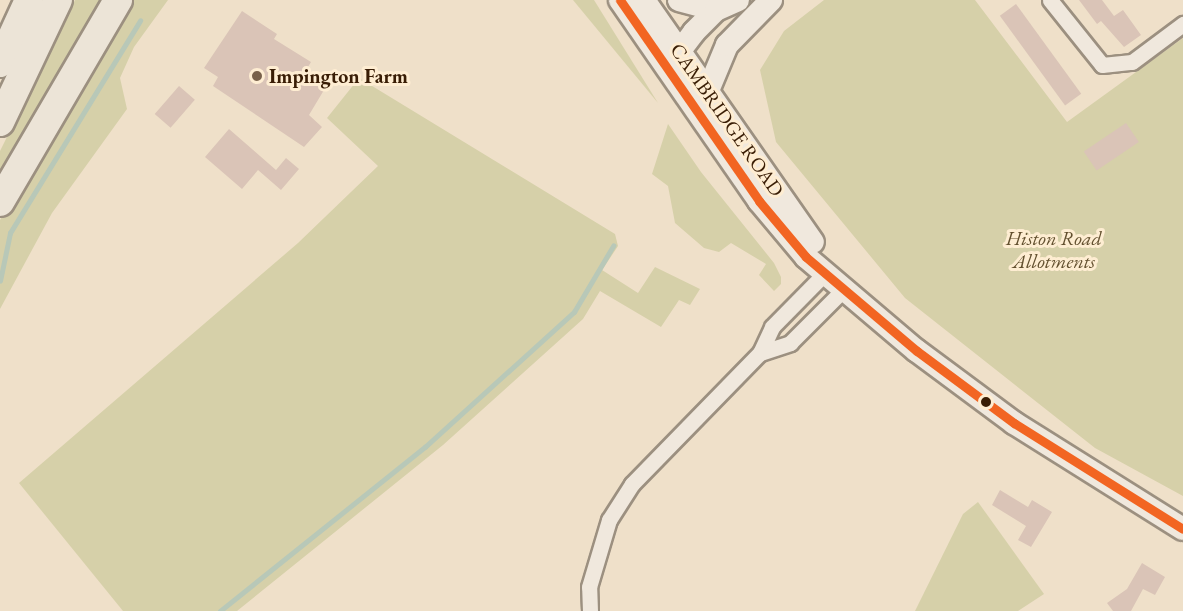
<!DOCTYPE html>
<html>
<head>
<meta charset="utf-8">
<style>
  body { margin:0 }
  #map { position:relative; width:1183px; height:611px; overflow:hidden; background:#efe0c9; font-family:"EB Garamond",serif }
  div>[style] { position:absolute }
  .green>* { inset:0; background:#d6d0a9 }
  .stream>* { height:4.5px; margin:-2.25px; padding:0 2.25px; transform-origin:2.25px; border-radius:2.25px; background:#b8c8b8 }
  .building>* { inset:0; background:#dac4b7; transform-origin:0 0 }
  .roads { filter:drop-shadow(2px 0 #9c9080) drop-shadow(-2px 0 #9c9080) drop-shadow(0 2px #9c9080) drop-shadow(0 -2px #9c9080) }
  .street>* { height:15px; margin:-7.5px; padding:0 7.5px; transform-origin:7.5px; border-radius:7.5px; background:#f0e8dd }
  .secondary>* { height:22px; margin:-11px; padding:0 11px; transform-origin:11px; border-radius:11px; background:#f0e8dd }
  .highway>* { height:28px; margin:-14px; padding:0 14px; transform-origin:14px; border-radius:14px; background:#ece4d7 }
  .bus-1>* { height:9px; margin:-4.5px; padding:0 4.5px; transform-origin:4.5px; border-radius:4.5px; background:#f26522 }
  .dots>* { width:16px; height:16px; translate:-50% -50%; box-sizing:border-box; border:3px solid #feedd2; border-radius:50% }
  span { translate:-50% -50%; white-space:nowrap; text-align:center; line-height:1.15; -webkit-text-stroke:6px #feedd2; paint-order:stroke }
  .poi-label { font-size:20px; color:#391d05; font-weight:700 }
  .left { translate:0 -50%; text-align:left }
  .street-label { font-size:20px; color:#391d05 }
  .park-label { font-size:20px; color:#624f2e; font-style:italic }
</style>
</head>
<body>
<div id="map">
  <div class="green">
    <i style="clip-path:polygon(75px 0,105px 0,0 178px,0 151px)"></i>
    <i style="clip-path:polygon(130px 0,168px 0,134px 47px,120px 78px,127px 109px,52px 213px,0 309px,0 220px)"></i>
    <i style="clip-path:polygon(573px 0,594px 0,658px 103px)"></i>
    <i style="clip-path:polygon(824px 0,975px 0,1067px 122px,1183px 38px,1183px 496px,1095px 448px,905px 298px,776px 142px,760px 70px,784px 31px)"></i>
    <i style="clip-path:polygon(359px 78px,615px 234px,618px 246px,602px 270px,638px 293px,655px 267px,700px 289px,690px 305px,679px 300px,661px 327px,600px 291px,583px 319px,443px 445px,237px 611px,123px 611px,19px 483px,298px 243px,378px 166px,327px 118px)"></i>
    <i style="clip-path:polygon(668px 124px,701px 172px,774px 263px,781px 277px,781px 284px,774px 291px,759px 275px,766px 264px,731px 243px,719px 252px,704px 248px,675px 223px,668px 186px,652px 174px)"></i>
    <i style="clip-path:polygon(978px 502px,1044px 594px,1018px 611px,915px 611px,963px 514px)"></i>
  </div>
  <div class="stream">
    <i style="left:0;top:281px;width:49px;rotate:-78.2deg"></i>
    <i style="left:10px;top:233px;width:249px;rotate:-58.5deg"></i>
    <i style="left:220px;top:611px;width:263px;rotate:-38.7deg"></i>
    <i style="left:425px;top:447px;width:201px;rotate:-42.2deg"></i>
    <i style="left:574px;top:312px;width:77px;rotate:-59.4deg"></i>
  </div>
  <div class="building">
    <i style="clip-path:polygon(1079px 0,1102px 0,1114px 16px,1123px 10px,1141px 35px,1124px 47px,1101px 21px,1097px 24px)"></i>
    <i style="left:1016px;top:4px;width:111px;height:20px;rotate:54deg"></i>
    <i style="clip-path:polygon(242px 11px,277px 34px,274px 39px,311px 62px,305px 72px,327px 85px,309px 115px,322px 127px,304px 147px,213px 86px,218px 77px,204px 68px)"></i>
    <i style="left:179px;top:86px;width:21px;height:37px;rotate:41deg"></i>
    <i style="left:1126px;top:123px;width:23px;height:51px;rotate:56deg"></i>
    <i style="clip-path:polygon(229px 129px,276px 170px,286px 158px,299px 169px,281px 190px,258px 170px,242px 189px,205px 157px)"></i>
    <i style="clip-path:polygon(1000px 490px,1028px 507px,1032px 500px,1052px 512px,1031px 547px,1018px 540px,1026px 526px,992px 505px)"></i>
    <i style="clip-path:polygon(1142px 563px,1165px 577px,1155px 595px,1143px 589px,1131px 611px,1113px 611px,1107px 603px,1127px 589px)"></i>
  </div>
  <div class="roads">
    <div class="street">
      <i style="left:1050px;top:0;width:83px;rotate:51.3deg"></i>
      <i style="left:1102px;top:65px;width:30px;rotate:-6deg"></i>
      <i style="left:1132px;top:62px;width:64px;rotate:-36.7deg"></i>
      <i style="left:760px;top:353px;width:32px;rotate:-18deg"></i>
      <i style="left:790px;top:343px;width:76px;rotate:-45deg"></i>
      <i style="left:590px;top:611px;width:24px;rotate:-92deg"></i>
      <i style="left:589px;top:587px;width:70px;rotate:-73.4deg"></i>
      <i style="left:609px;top:520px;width:43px;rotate:-57.4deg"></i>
      <i style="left:632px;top:484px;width:183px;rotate:-45.7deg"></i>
      <i style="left:760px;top:353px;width:29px;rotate:-65deg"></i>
      <i style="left:772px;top:327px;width:77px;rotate:-45.5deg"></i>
    </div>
    <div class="secondary">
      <i style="left:620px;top:0;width:244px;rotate:55.3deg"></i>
      <i style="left:759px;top:201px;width:73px;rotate:50deg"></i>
      <i style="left:806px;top:257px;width:145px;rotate:40.3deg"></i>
      <i style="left:917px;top:351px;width:121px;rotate:36.6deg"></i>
      <i style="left:1014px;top:423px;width:199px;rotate:32.1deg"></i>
      <i style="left:644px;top:0;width:295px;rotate:55.1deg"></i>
      <i style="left:679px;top:0;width:38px;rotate:15deg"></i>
      <i style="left:679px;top:66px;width:14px;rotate:-90deg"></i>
      <i style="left:679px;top:52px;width:25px;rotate:-53deg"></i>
      <i style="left:694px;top:32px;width:31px;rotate:-45deg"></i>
      <i style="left:716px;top:10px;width:24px;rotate:-24deg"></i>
      <i style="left:707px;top:93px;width:52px;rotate:-67.4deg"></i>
      <i style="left:727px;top:45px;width:63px;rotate:-45.6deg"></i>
    </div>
    <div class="highway">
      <i style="left:0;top:63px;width:69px;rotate:-65.3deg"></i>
      <i style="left:0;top:122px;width:135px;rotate:-64.6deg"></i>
      <i style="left:0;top:202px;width:234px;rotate:-59.7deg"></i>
    </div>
  </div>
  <div class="bus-1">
    <i style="left:620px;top:0;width:244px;rotate:55.3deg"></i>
    <i style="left:759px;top:201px;width:73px;rotate:50deg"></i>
    <i style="left:806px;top:257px;width:145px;rotate:40.3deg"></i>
    <i style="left:917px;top:351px;width:121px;rotate:36.6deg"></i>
    <i style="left:1014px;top:423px;width:199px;rotate:32.1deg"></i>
  </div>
  <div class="dots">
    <i style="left:257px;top:76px;background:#79614a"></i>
    <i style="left:986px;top:402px;background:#391d05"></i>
  </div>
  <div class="poi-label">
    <span class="left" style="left:269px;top:76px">Impington Farm</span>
  </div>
  <div class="street-label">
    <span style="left:727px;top:120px;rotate:55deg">CAMBRIDGE ROAD</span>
  </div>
  <div class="park-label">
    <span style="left:1054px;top:250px">Histon Road<br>Allotments</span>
  </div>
</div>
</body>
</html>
